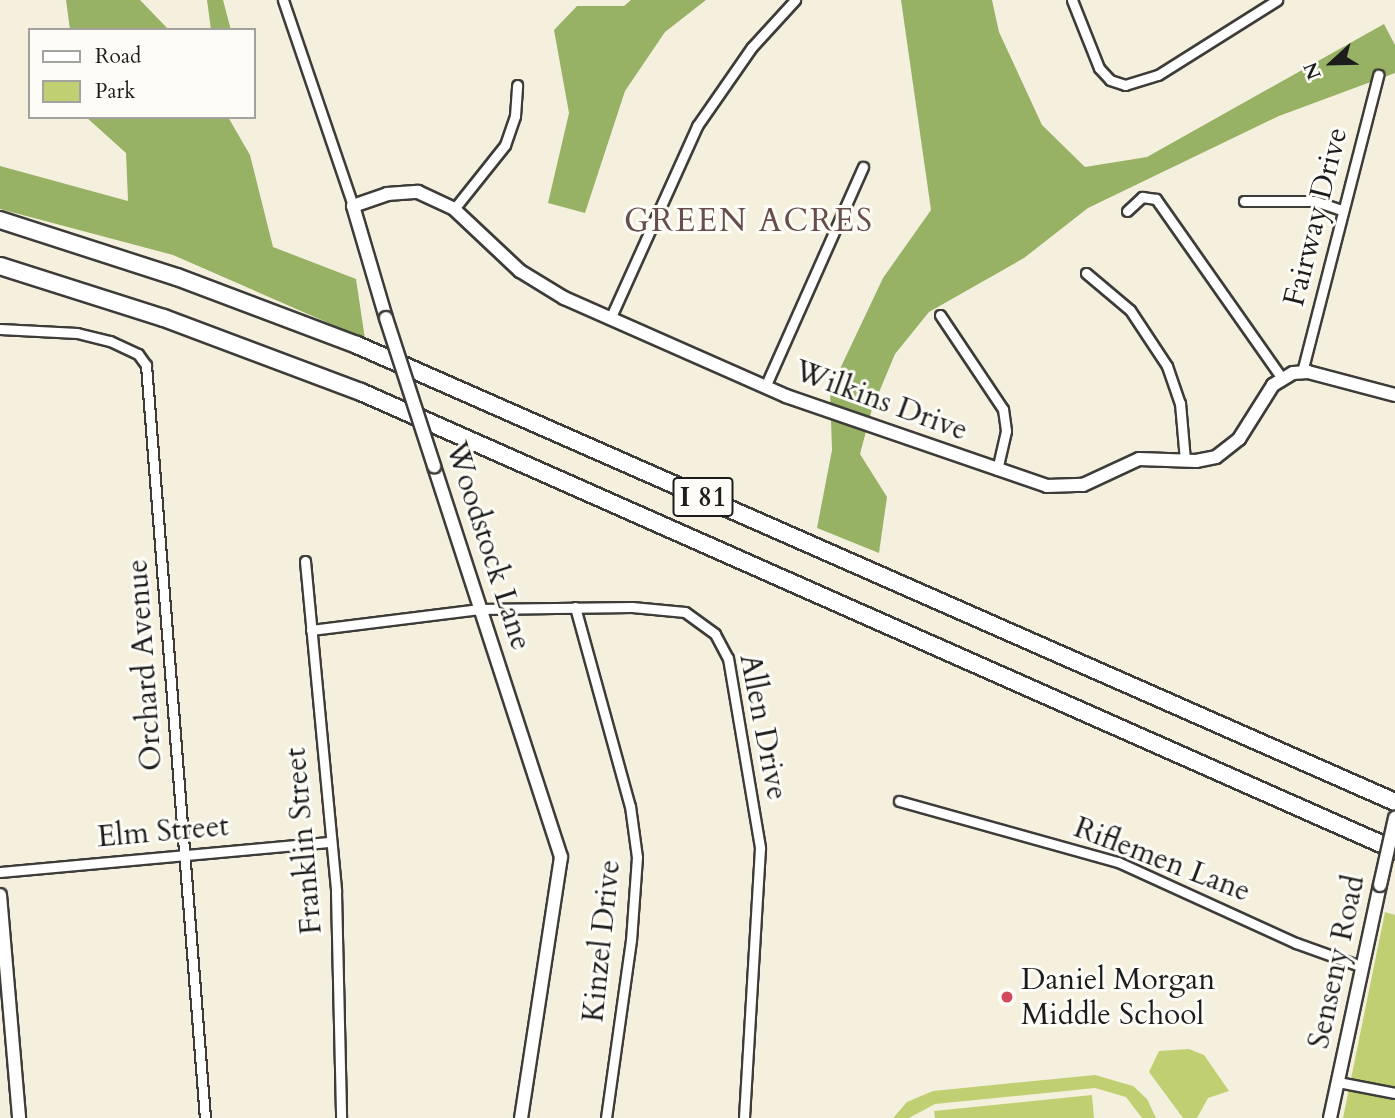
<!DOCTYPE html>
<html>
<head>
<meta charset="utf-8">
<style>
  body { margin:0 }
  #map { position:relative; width:1395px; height:1118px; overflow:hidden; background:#f5f0de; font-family:Cardo,serif }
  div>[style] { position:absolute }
  .green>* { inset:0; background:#bfcf72 }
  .forest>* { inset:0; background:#97b264 }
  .roads { filter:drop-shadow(2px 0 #3d3c39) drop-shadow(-2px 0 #3d3c39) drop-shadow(0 2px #3d3c39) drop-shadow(0 -2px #3d3c39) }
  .street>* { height:9px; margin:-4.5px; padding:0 4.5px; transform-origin:4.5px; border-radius:4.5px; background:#fff }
  .secondary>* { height:12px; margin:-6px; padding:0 6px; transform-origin:6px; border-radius:6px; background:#fff }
  .highway>* { height:16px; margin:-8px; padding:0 8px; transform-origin:8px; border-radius:8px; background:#fff }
  .bridges { filter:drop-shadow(2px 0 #3d3c39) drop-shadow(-2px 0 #3d3c39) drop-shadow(0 2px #3d3c39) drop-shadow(0 -2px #3d3c39) }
  .secondary-bridge>* { height:12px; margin:-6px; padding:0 6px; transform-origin:6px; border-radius:6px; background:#fff }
  .dots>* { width:19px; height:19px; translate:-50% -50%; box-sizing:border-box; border:4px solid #fdfcf7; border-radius:50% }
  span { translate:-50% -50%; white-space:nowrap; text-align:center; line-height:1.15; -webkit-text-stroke:6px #fdfcf7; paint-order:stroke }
  .shield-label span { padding:2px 5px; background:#fdfcf7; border:2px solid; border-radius:5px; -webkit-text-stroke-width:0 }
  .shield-label { font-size:28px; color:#1c1c1c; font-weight:700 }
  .street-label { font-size:30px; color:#1c1c1c }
  .poi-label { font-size:30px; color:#1c1c1c }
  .left { translate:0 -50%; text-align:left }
  .neighbourhood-label { font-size:32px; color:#684e4a; letter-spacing:2px }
  .legend { position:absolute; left:28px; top:28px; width:228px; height:91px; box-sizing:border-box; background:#fdfcf7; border:2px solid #a3a29f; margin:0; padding:9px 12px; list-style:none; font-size:21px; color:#1c1c1c }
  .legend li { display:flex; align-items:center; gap:14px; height:35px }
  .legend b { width:35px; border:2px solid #a3a29f }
  .north { position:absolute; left:1297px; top:28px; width:70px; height:70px; -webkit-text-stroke:5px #fdfcf7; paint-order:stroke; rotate:248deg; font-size:19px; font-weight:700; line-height:28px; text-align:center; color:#1c1c1c }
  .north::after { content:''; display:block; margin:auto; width:24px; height:32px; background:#1c1c1c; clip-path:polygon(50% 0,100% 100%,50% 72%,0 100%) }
</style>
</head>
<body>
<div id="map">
  <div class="green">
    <i style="clip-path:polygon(1385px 912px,1395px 915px,1395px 1118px,1343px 1118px)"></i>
    <i style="clip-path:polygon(1189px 1049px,1204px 1055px,1229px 1091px,1208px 1098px,1197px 1118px,1183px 1118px,1149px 1072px,1159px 1051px)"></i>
    <i style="clip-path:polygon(1095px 1075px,1133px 1086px,1147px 1099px,1156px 1118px,1142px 1118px,1126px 1097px,1095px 1088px,935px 1104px,909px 1118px,893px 1118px,907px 1102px,933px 1091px)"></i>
    <i style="clip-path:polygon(1092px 1095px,1094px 1118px,935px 1118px,934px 1111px)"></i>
  </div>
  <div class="forest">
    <i style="clip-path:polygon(66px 0,140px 0,169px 30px,70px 30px)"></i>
    <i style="clip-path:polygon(207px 0,223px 0,231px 30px,211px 30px)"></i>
    <i style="clip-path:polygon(631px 0,706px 0,665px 32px,625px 91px,585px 213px,548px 203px,569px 113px,554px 30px,577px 6px,624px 6px)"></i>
    <i style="clip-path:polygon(901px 0,992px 0,999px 32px,1042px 125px,1085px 167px,1147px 157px,1384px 24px,1395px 45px,1395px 73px,1279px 116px,1088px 208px,1024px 258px,929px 312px,895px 354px,872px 409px,860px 454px,887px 497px,879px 553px,817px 528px,832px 450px,830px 390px,883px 278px,931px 210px)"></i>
    <i style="clip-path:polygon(86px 117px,228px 117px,250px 155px,273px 247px,356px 279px,365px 339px,173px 255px,0 209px,0 166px,128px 201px,126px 153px)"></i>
  </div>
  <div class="roads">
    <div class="street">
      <i style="left:283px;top:0;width:218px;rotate:71.2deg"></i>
      <i style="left:1072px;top:0;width:73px;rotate:68.3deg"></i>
      <i style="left:1099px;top:68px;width:16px;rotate:47deg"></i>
      <i style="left:1110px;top:80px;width:16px;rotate:18deg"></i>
      <i style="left:1125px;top:85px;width:34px;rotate:-17deg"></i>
      <i style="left:1158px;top:75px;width:141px;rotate:-32.2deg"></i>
      <i style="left:1244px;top:201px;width:71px"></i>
      <i style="left:1315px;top:201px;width:28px;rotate:19deg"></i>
      <i style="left:454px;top:209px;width:82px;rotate:-51.4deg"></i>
      <i style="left:505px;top:145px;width:31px;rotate:-71deg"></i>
      <i style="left:515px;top:116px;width:31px;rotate:-86deg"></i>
      <i style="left:1127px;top:211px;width:21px;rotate:-43deg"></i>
      <i style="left:1142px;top:197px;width:14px;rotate:8deg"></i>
      <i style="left:1156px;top:199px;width:219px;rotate:54.9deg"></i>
      <i style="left:1086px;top:273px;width:57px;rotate:40.1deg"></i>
      <i style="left:1130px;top:310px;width:67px;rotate:56.5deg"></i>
      <i style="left:1167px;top:366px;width:39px;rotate:71deg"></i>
      <i style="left:1180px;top:403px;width:57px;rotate:85deg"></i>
      <i style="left:940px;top:315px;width:113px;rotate:56.2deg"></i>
      <i style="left:1003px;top:409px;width:22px;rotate:82deg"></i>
      <i style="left:1006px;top:431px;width:40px;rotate:103deg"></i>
      <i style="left:610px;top:319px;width:212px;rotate:-65.7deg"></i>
      <i style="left:697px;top:126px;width:96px;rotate:-55.2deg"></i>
      <i style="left:752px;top:47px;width:64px;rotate:-47.5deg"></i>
      <i style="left:0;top:329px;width:77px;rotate:3deg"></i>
      <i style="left:77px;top:333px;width:34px;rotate:14deg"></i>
      <i style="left:110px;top:341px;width:31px;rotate:25deg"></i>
      <i style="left:138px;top:354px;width:14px;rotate:54deg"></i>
      <i style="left:146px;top:365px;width:755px;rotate:85.52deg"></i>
      <i style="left:1302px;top:372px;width:307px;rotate:-75.6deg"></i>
      <i style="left:765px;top:387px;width:241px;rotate:-66deg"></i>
      <i style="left:305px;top:561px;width:332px;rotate:84.6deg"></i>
      <i style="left:336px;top:892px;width:226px;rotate:88.7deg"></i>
      <i style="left:575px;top:607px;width:206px;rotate:74.6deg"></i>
      <i style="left:630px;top:806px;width:51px;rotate:82.2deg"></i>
      <i style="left:637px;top:857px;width:83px;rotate:94.1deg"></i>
      <i style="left:631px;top:940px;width:180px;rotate:98deg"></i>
      <i style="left:311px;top:630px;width:170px;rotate:-7.1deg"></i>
      <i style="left:480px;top:609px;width:152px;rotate:-0.8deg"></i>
      <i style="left:632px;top:607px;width:53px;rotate:5.4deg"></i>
      <i style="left:685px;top:612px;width:37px;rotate:36deg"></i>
      <i style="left:715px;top:634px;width:27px;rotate:62deg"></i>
      <i style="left:728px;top:658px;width:193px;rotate:80.4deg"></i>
      <i style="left:760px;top:848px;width:270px;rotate:93.4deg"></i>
      <i style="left:899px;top:801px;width:227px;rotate:15.6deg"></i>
      <i style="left:1118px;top:862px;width:196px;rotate:24.5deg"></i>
      <i style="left:1296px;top:943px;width:71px;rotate:19.7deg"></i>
      <i style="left:0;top:872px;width:331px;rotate:-5.2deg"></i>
      <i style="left:1338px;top:1082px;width:58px;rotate:10.9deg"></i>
    </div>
    <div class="secondary">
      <i style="left:386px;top:318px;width:117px;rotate:-106.4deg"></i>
      <i style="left:353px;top:206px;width:36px;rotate:-19deg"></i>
      <i style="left:387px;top:194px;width:31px;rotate:-4deg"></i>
      <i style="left:418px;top:192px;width:40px;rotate:25deg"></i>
      <i style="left:454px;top:209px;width:91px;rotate:43.2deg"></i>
      <i style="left:520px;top:271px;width:52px;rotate:31.5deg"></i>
      <i style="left:564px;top:298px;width:243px;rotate:23.8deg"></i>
      <i style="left:786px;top:396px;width:276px;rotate:19deg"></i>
      <i style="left:1047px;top:486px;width:36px;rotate:-2deg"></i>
      <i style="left:1083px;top:485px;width:62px;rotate:-24.9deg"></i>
      <i style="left:1139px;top:459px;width:57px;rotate:2deg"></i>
      <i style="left:1196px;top:461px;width:20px;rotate:-11deg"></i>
      <i style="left:1216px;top:457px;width:29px;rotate:-38deg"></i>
      <i style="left:1239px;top:439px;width:64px;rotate:-57.8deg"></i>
      <i style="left:1273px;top:385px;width:23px;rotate:-31deg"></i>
      <i style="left:1293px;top:373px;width:15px;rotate:-4deg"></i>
      <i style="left:1308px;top:372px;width:90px;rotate:14.8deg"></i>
      <i style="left:434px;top:466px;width:411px;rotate:72deg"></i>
      <i style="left:561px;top:857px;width:264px;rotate:98.7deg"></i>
      <i style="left:0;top:895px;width:224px;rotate:85.1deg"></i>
      <i style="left:1330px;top:1118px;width:238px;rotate:-77.9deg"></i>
    </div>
    <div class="highway">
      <i style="left:0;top:220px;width:186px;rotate:17.9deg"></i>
      <i style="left:177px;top:277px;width:192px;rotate:20.7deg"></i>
      <i style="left:357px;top:345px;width:1134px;rotate:23.76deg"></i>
      <i style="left:0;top:266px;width:172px;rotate:17.6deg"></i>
      <i style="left:164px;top:318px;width:210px;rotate:20.6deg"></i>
      <i style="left:361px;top:392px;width:1131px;rotate:23.89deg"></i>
    </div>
  </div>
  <div class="bridges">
    <div class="secondary-bridge">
      <i style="left:386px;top:318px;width:156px;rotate:72deg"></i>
      <i style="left:1380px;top:885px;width:69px;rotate:-77.4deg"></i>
    </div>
  </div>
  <div class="dots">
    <i style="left:1007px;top:997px;background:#d1495b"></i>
  </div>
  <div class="shield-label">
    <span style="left:703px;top:497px">I 81</span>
  </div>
  <div class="street-label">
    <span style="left:1316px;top:217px;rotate:-76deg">Fairway Drive</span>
    <span style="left:881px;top:401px;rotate:20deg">Wilkins Drive</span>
    <span style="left:488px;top:546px;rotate:72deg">Woodstock Lane</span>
    <span style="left:145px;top:665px;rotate:-94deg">Orchard Avenue</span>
    <span style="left:763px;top:727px;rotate:79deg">Allen Drive</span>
    <span style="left:163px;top:832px;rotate:-5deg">Elm Street</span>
    <span style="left:304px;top:841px;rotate:-95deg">Franklin Street</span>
    <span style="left:1162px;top:860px;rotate:21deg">Riflemen Lane</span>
    <span style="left:602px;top:941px;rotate:-84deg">Kinzel Drive</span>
    <span style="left:1337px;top:962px;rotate:-78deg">Senseny Road</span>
  </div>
  <div class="poi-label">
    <span class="left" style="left:1021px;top:997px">Daniel Morgan<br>Middle School</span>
  </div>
  <div class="neighbourhood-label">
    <span style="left:749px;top:221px">GREEN ACRES</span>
  </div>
  <ul class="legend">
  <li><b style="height:9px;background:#fff"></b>Road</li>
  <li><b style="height:19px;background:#bfcf72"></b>Park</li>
  </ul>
  <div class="north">N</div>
</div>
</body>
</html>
